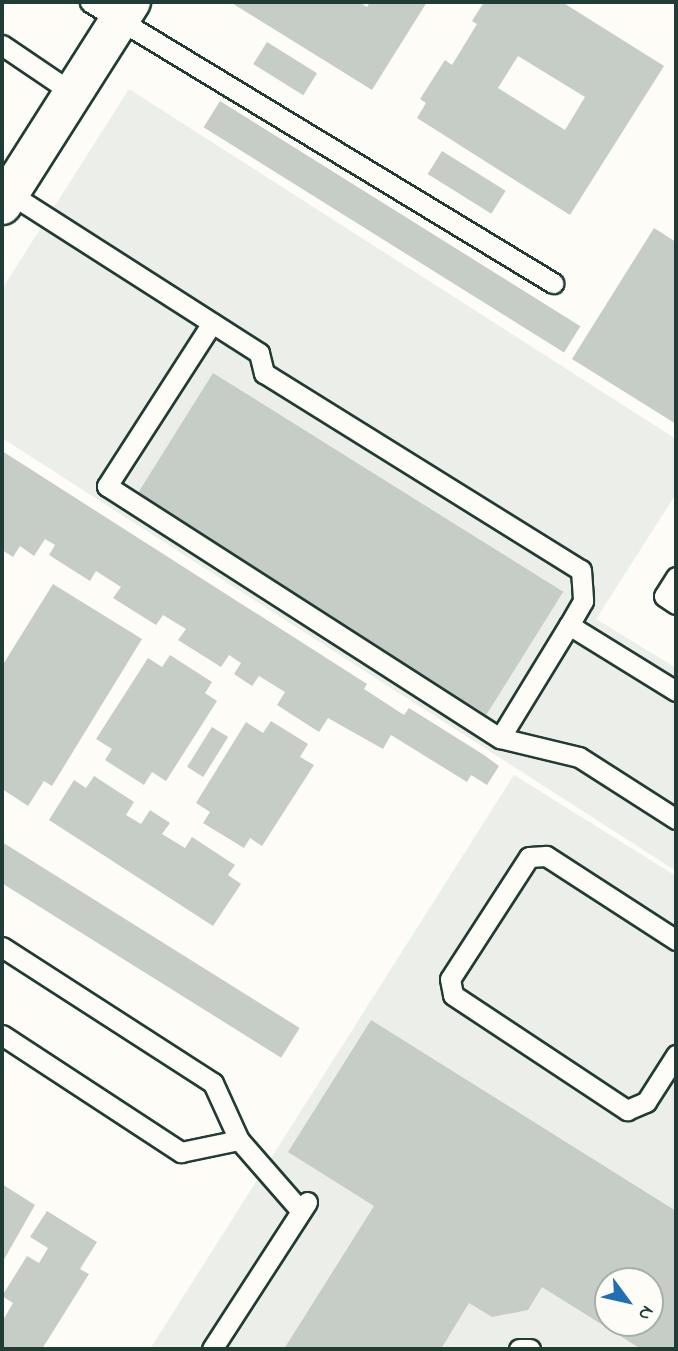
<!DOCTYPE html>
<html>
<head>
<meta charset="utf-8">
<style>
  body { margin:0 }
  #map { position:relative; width:678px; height:1351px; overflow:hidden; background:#fdfcf7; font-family:"Indie Flower",sans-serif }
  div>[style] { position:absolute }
  .built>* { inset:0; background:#eceee9 }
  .building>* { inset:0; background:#c6cdc7; transform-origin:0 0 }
  .roads { filter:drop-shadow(2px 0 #1f3d34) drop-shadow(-2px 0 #1f3d34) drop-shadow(0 2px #1f3d34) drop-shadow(0 -2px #1f3d34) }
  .lane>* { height:19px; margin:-9.5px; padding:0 9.5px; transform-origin:9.5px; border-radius:9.5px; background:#fdfcf7 }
  .secondary>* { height:38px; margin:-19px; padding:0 19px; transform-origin:19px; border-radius:19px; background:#fdfcf7 }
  span { translate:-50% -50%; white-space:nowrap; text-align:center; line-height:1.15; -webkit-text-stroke:5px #fdfcf7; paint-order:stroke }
  .frame { position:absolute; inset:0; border:4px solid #1f3d34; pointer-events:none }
  .north { position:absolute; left:594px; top:1267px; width:70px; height:70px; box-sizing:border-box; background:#fdfcf7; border:2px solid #a4b0a9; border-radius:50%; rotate:123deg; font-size:19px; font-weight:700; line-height:28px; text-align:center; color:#1f3d34 }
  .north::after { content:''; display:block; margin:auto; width:24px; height:32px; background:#1f6fb2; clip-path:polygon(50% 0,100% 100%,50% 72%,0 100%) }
</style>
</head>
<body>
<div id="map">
  <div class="built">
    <i style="clip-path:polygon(129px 89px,676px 439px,676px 494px,596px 619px,676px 668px,676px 871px,2px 438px,2px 289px)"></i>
    <i style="clip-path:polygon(evenodd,514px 775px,676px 876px,676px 1349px,150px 1349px,514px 775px,608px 1281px,650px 1281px,650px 1323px,608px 1323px,608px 1281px)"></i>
  </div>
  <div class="building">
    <i style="clip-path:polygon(230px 2px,359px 2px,367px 7px,370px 2px,427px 2px,372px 90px)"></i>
    <i style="clip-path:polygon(evenodd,484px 2px,562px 2px,664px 66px,570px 215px,417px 118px,426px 103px,420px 99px,445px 60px,452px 65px,477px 24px,472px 21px,484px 2px,518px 56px,585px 97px,565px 130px,498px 88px,518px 56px)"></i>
    <i style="left:267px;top:42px;width:59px;height:26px;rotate:32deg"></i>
    <i style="left:220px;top:101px;width:425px;height:31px;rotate:32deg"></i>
    <i style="left:442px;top:151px;width:75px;height:27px;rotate:32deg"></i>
    <i style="clip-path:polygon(654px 228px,676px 242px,676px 424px,572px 359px)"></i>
    <i style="left:213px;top:373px;width:413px;height:145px;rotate:32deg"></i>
    <i style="clip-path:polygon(2px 451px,367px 684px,364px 689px,404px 715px,409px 708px,484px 755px,499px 766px,487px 785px,471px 775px,467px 782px,391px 735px,383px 749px,328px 718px,319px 732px,277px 705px,285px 692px,259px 676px,252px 686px,234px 674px,241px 663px,229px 655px,221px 667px,178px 640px,186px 629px,163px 615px,156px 625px,113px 598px,121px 587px,96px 571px,90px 581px,49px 555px,55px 545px,45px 539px,34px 556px,20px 546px,13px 557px,2px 550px)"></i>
    <i style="clip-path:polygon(53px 584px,142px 639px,52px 786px,44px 781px,28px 806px,2px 789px,2px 666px)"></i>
    <i style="clip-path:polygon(170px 655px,212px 682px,205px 693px,217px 701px,166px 781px,152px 772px,144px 785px,105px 760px,112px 749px,96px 739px,148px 658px,162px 667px)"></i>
    <i style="clip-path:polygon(271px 721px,308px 744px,300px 757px,314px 765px,262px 846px,250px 838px,244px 848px,203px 823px,210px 812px,196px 803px,246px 722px,263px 733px)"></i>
    <i style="left:212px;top:727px;width:19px;height:47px;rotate:32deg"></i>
    <i style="clip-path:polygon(94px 776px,134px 802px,126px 815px,141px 824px,150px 810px,170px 823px,162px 834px,185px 848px,192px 837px,235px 865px,228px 875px,241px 884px,213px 926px,49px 820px,74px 780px,86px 788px)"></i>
    <i style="left:2px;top:842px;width:351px;height:35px;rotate:32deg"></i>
    <i style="clip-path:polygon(evenodd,371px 1020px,676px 1211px,676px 1349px,641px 1349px,542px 1287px,528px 1310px,492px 1317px,469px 1303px,441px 1349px,284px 1349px,374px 1206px,288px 1152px,371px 1020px,608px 1281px,650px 1281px,650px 1323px,608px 1323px,608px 1281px)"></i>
    <i style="clip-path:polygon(2px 1184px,35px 1205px,2px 1263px)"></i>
    <i style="clip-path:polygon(47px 1211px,97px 1242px,80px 1269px,89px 1274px,42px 1349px,2px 1349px,2px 1322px,13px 1303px,2px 1296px,27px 1256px,39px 1263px,48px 1248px,30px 1237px)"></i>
  </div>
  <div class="roads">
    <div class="lane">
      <i style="left:90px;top:2px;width:542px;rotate:31.25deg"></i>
      <i style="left:2px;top:45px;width:86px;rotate:34.1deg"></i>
      <i style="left:9px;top:193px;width:297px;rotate:32.6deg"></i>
      <i style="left:259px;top:353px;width:21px;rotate:76deg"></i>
      <i style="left:264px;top:373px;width:373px;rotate:31.9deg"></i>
      <i style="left:581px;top:570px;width:31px;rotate:86deg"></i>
      <i style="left:583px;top:601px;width:28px;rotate:120deg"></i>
      <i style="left:569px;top:625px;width:126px;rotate:31.7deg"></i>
      <i style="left:212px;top:323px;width:194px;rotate:122.8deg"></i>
      <i style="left:107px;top:486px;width:467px;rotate:32.7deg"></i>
      <i style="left:676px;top:577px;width:22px;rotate:122deg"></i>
      <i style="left:664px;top:596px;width:14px;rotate:34deg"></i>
      <i style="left:569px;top:625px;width:132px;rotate:121.4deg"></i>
      <i style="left:500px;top:738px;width:81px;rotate:13.5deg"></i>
      <i style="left:579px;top:757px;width:115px;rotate:32.6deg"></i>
      <i style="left:676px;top:940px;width:155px;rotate:-147.1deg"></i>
      <i style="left:546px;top:856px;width:17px;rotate:177deg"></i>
      <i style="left:529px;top:857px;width:145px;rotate:122.9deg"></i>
      <i style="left:450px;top:979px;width:16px;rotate:79deg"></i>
      <i style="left:453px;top:995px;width:209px;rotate:33.5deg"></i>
      <i style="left:627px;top:1110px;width:21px;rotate:-23deg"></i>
      <i style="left:646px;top:1102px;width:56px;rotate:-57.4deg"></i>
      <i style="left:2px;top:947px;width:251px;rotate:32.8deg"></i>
      <i style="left:213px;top:1083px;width:63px;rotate:65.5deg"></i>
      <i style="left:239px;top:1140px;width:94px;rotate:48.9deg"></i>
      <i style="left:2px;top:1035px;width:214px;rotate:33.2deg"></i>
      <i style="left:181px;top:1152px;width:59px;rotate:-11.7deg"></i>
      <i style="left:212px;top:1349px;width:175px;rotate:-57.1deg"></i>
      <i style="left:519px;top:1349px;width:11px"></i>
    </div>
    <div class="secondary">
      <i style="left:2px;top:205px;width:241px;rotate:-57.6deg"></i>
    </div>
  </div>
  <div class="frame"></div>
  <div class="north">N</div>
</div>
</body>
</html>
